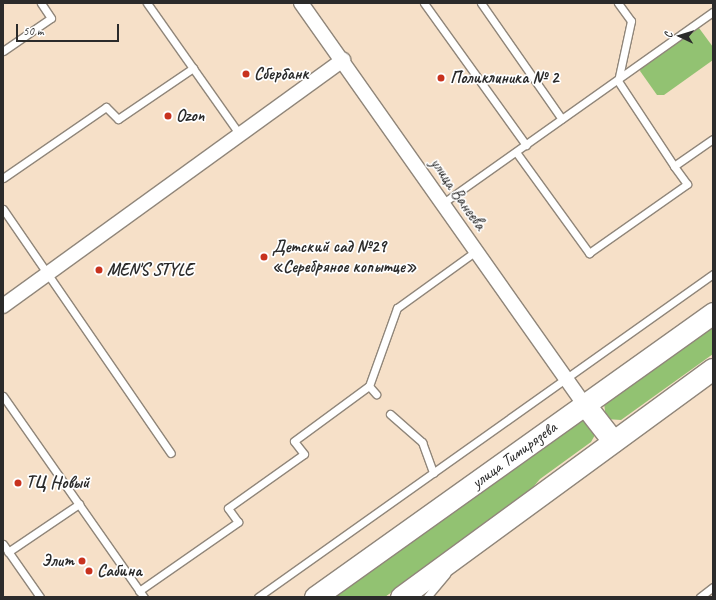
<!DOCTYPE html>
<html>
<head>
<meta charset="utf-8">
<style>
  body { margin:0 }
  #map { position:relative; width:716px; height:600px; overflow:hidden; background:#f6e0c8; font-family:Caveat,sans-serif }
  div>[style] { position:absolute }
  .green>* { inset:0; background:#92c272 }
  .roads { filter:drop-shadow(1px 0 #90867a) drop-shadow(-1px 0 #90867a) drop-shadow(0 1px #90867a) drop-shadow(0 -1px #90867a) }
  .service>* { height:7px; margin:-3.5px; padding:0 3.5px; transform-origin:3.5px; border-radius:3.5px; background:#fff }
  .minor>* { height:14px; margin:-7px; padding:0 7px; transform-origin:7px; border-radius:7px; background:#fff }
  .primary>* { height:21px; margin:-10.5px; padding:0 10.5px; transform-origin:10.5px; border-radius:10.5px; background:#fff }
  .dots>* { width:11px; height:11px; translate:-50% -50%; box-sizing:border-box; border:2px solid #fff; border-radius:50% }
  span { translate:-50% -50%; white-space:nowrap; text-align:center; line-height:1.15; -webkit-text-stroke:3.5px #fff; paint-order:stroke }
  .poi-label { font-size:17px; color:#2b2b2b; font-weight:700 }
  .left { translate:0 -50%; text-align:left }
  .right { translate:-100% -50%; text-align:right }
  .street-label { font-size:17px; color:#2b2b2b }
  .frame { position:absolute; inset:0; border:4px solid #2b2b2b; pointer-events:none }
  .north { position:absolute; left:660px; top:16px; width:40px; height:40px; -webkit-text-stroke:3px #fff; paint-order:stroke; rotate:274deg; font-size:11px; font-weight:700; line-height:16px; text-align:center; color:#2b2b2b }
  .north::after { content:''; display:block; margin:auto; width:14px; height:18px; background:#2b2b2b; clip-path:polygon(50% 0,100% 100%,50% 72%,0 100%) }
  .scale { position:absolute; left:16px; top:24px; width:103px; height:18px; box-sizing:border-box; border:2px solid #2b2b2b; border-top:0; padding-left:5px; font-size:12px; line-height:14px; white-space:nowrap; color:#2b2b2b; -webkit-text-stroke:3px #fff; paint-order:stroke }
</style>
</head>
<body>
<div id="map">
  <div class="green">
    <i style="clip-path:polygon(693px 28px,699px 28px,713px 47px,713px 60px,664px 95px,657px 95px,640px 71px,642px 65px)"></i>
    <i style="clip-path:polygon(713px 322px,713px 354px,621px 420px,606px 419px,604px 403px)"></i>
    <i style="clip-path:polygon(585px 420px,595px 435px,591px 442px,540px 479px,529px 492px,385px 597px,328px 597px,577px 421px)"></i>
  </div>
  <div class="roads">
    <div class="service">
      <i style="left:147px;top:3px;width:161px;rotate:54.8deg"></i>
      <i style="left:424px;top:3px;width:175px;rotate:54.3deg"></i>
      <i style="left:481px;top:3px;width:141px;rotate:55.1deg"></i>
      <i style="left:618px;top:3px;width:22px;rotate:54deg"></i>
      <i style="left:631px;top:21px;width:61px;rotate:102.2deg"></i>
      <i style="left:618px;top:81px;width:102px;rotate:56.6deg"></i>
      <i style="left:3px;top:51px;width:58px;rotate:-34.5deg"></i>
      <i style="left:51px;top:18px;width:18px;rotate:-124deg"></i>
      <i style="left:516px;top:152px;width:125px;rotate:54.1deg"></i>
      <i style="left:589px;top:253px;width:120px;rotate:-35.1deg"></i>
      <i style="left:687px;top:184px;width:22px;rotate:-126deg"></i>
      <i style="left:674px;top:166px;width:47px;rotate:-34.7deg"></i>
      <i style="left:3px;top:178px;width:125px;rotate:-34.6deg"></i>
      <i style="left:106px;top:107px;width:17px;rotate:45deg"></i>
      <i style="left:118px;top:119px;width:91px;rotate:-34.2deg"></i>
      <i style="left:443px;top:203px;width:331px;rotate:-35.3deg"></i>
      <i style="left:3px;top:209px;width:296px;rotate:55.5deg"></i>
      <i style="left:369px;top:386px;width:11px;rotate:49deg"></i>
      <i style="left:3px;top:396px;width:246px;rotate:55deg"></i>
      <i style="left:390px;top:414px;width:43px;rotate:41.2deg"></i>
      <i style="left:422px;top:442px;width:33px;rotate:70deg"></i>
      <i style="left:3px;top:544px;width:65px;rotate:55.1deg"></i>
      <i style="left:8px;top:552px;width:86px;rotate:-34.1deg"></i>
      <i style="left:139px;top:591px;width:121px;rotate:-34.9deg"></i>
      <i style="left:238px;top:522px;width:17px;rotate:-126deg"></i>
      <i style="left:228px;top:508px;width:93px;rotate:-35.4deg"></i>
      <i style="left:304px;top:454px;width:16px;rotate:-128deg"></i>
      <i style="left:294px;top:441px;width:93px;rotate:-36.3deg"></i>
      <i style="left:369px;top:386px;width:83px;rotate:-70.3deg"></i>
      <i style="left:397px;top:308px;width:97px;rotate:-35.8deg"></i>
      <i style="left:258px;top:597px;width:558px;rotate:-35.37deg"></i>
      <i style="left:427px;top:597px;width:30px;rotate:-50deg"></i>
      <i style="left:700px;top:597px;width:16px;rotate:-38deg"></i>
    </div>
    <div class="minor">
      <i style="left:301px;top:3px;width:492px;rotate:54.8deg"></i>
      <i style="left:3px;top:306px;width:420px;rotate:-35.9deg"></i>
    </div>
    <div class="primary">
      <i style="left:585px;top:405px;width:46px;rotate:52.1deg"></i>
      <i style="left:315px;top:597px;width:489px;rotate:-35.5deg"></i>
      <i style="left:401px;top:597px;width:386px;rotate:-36.2deg"></i>
    </div>
  </div>
  <div class="dots">
    <i style="left:246px;top:74px;background:#c8321e"></i>
    <i style="left:441px;top:78px;background:#c8321e"></i>
    <i style="left:168px;top:116px;background:#c8321e"></i>
    <i style="left:264px;top:257px;background:#c8321e"></i>
    <i style="left:99px;top:270px;background:#c8321e"></i>
    <i style="left:18px;top:483px;background:#c8321e"></i>
    <i style="left:82px;top:561px;background:#c8321e"></i>
    <i style="left:89px;top:571px;background:#c8321e"></i>
  </div>
  <div class="poi-label">
    <span class="left" style="left:254px;top:74px">Сбербанк</span>
    <span class="left" style="left:450px;top:78px">Поликлиника № 2</span>
    <span class="left" style="left:176px;top:116px">Ozon</span>
    <span class="left" style="left:272px;top:257px">Детский сад №29<br>«Серебряное копытце»</span>
    <span class="left" style="left:107px;top:270px">MEN'S STYLE</span>
    <span class="left" style="left:26px;top:483px">ТЦ Новый</span>
    <span class="right" style="left:74px;top:561px">Элит</span>
    <span class="left" style="left:97px;top:571px">Сабина</span>
  </div>
  <div class="street-label">
    <span style="left:458px;top:194px;rotate:55deg">улица Ванеева</span>
    <span style="left:514px;top:455px;rotate:-36deg">улица Тимирязева</span>
  </div>
  <div class="frame"></div>
  <div class="north">С</div>
  <div class="scale">50 m</div>
</div>
</body>
</html>
